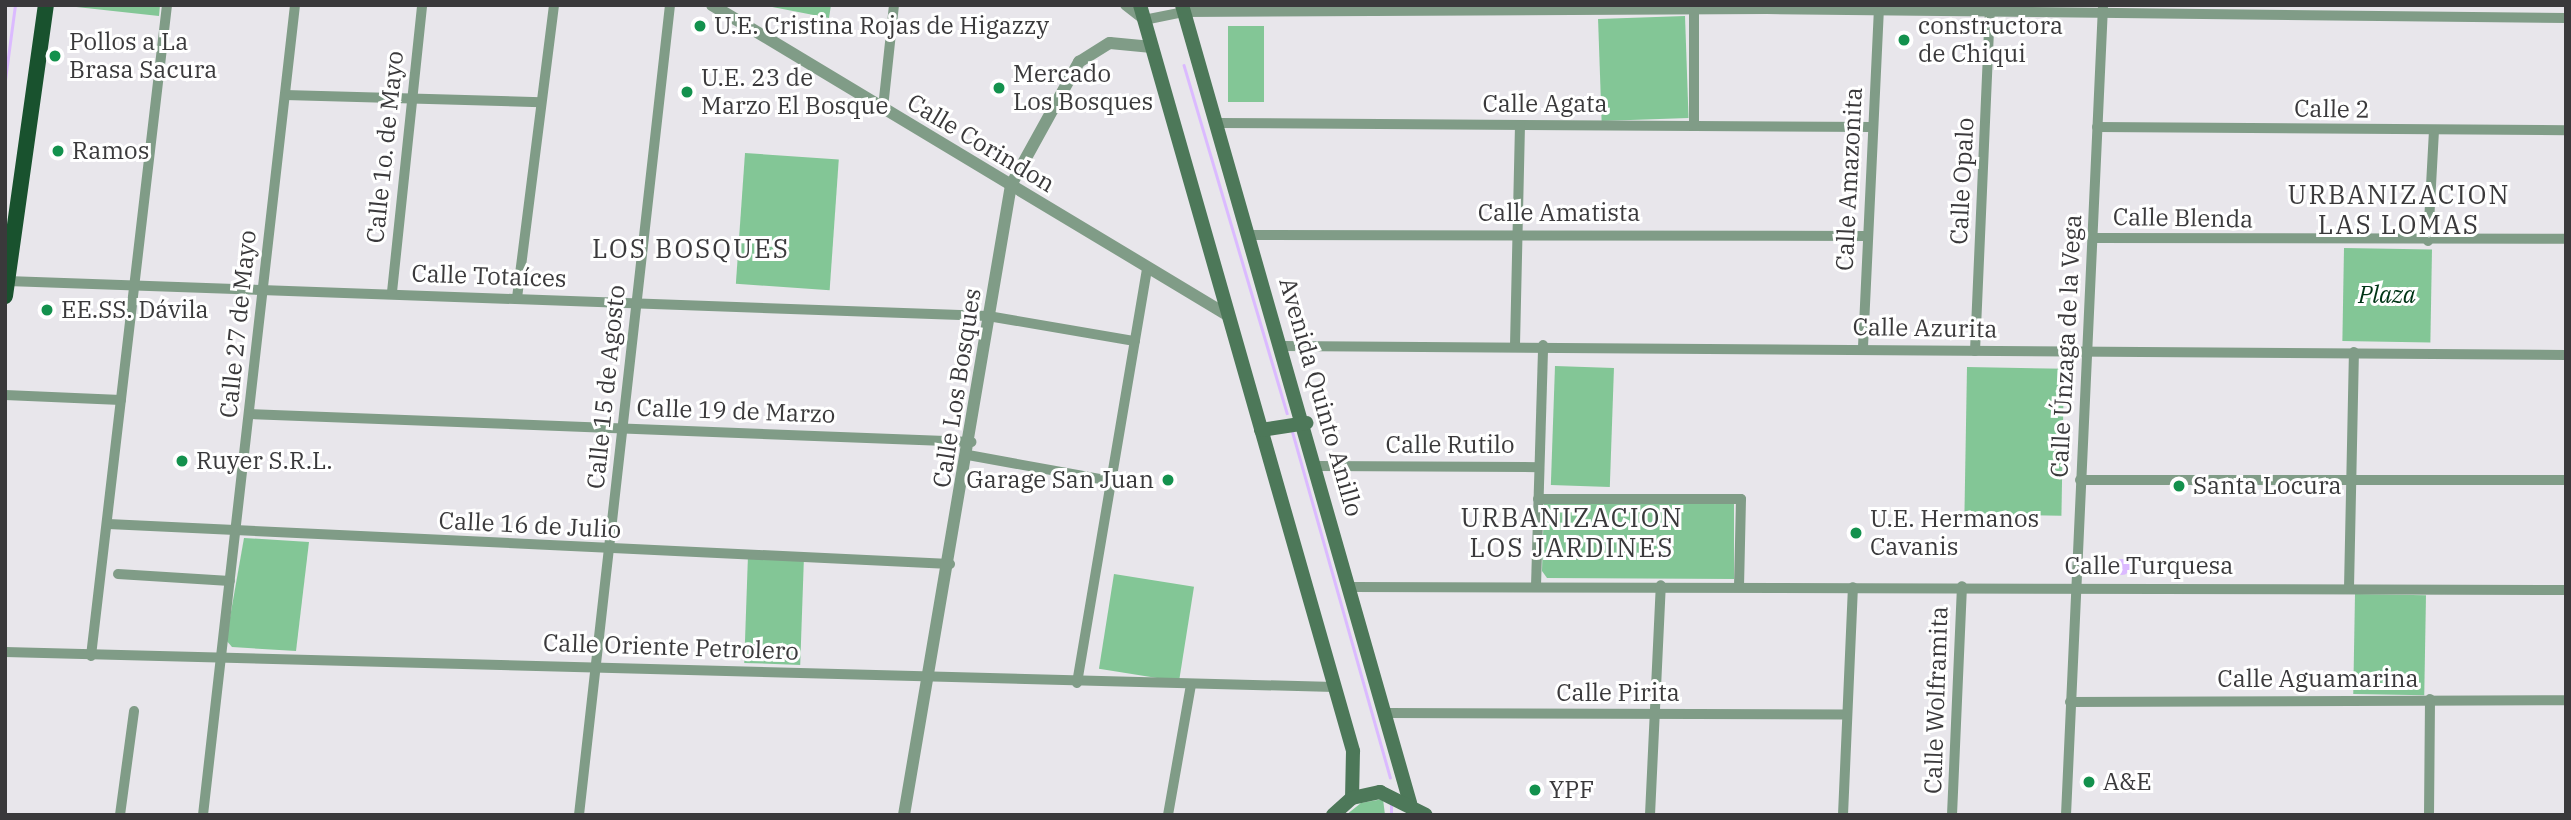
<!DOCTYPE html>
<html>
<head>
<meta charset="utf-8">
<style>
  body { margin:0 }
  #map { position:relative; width:2571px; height:820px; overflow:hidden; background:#e8e6eb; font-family:"IBM Plex Serif",serif }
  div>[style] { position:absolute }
  .green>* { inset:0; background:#83c696; transform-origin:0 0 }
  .water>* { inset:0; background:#dbbaff }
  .round { border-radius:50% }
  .stream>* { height:2.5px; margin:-1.25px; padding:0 1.25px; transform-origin:1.25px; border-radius:1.25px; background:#dbbaff }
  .minor>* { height:10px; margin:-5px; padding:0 5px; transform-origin:5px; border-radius:5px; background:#809c87 }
  .tertiary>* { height:12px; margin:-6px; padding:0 6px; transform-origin:6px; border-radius:6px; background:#809c87 }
  .secondary>* { height:14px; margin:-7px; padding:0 7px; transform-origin:7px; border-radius:7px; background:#4d7859 }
  .trunk>* { height:16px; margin:-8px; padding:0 8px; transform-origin:8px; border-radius:8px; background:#19522e }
  .dots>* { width:19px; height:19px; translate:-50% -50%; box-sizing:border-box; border:4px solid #fff; border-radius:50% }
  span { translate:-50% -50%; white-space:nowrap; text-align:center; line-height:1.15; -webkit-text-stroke:6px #fff; paint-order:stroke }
  .poi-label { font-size:24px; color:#3a393b }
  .left { translate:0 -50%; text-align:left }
  .right { translate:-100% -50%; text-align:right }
  .street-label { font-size:24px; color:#3a393b }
  .park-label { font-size:24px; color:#003516; font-style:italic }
  .neighbourhood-label { font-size:26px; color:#3a393b; letter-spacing:2px }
  .frame { position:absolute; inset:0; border:7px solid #3a393b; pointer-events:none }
</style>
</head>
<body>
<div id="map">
  <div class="green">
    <i style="clip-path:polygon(58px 5px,160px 5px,159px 16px)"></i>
    <i style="clip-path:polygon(762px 5px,831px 5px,829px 18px)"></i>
    <i style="left:1685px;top:16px;width:102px;height:87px;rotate:88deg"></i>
    <i style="left:1228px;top:26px;width:36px;height:76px"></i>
    <i style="left:745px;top:153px;width:94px;height:131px;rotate:4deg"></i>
    <i style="left:2344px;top:248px;width:88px;height:93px;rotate:1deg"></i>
    <i style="left:1555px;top:366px;width:59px;height:119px;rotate:2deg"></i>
    <i style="left:1967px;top:367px;width:97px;height:147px;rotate:1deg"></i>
    <i style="clip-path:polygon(1734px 501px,1734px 579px,1547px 578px,1542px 571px,1544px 503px)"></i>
    <i style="clip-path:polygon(244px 538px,309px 542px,296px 651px,232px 647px,226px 640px)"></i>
    <i style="left:748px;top:555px;width:56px;height:108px;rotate:2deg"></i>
    <i style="left:1114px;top:574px;width:81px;height:96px;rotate:9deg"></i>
    <i style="left:2355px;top:594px;width:71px;height:100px;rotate:1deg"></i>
    <i style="clip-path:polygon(1383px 799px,1385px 815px,1346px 815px,1361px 803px)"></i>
  </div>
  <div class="water">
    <i class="round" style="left:2114px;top:559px;width:16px;height:16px"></i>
  </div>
  <div class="stream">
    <i style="left:1184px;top:65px;width:363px;rotate:73.5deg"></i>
    <i style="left:5px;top:80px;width:76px;rotate:-82.4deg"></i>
    <i style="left:1292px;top:430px;width:361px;rotate:74.2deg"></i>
    <i style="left:1391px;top:815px;width:13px;rotate:-90deg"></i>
  </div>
  <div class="minor">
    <i style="left:1125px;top:5px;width:24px;rotate:38deg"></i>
    <i style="left:1144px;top:20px;width:41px;rotate:-11.3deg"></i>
    <i style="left:1184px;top:12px;width:583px;rotate:-0.29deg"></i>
    <i style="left:1767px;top:9px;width:799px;rotate:0.65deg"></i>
    <i style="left:285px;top:95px;width:256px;rotate:1.6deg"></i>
    <i style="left:883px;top:108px;width:104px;rotate:-83.9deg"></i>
    <i style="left:1217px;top:123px;width:655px;rotate:0.35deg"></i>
    <i style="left:1694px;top:125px;width:116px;rotate:-90deg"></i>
    <i style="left:2097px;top:127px;width:469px;rotate:0.4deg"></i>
    <i style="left:1250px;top:235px;width:618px;rotate:0.09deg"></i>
    <i style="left:2093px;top:238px;width:473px;rotate:0.1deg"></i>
    <i style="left:2428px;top:241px;width:110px;rotate:-86.9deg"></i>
    <i style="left:7px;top:281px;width:982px;rotate:2.04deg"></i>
    <i style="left:988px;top:316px;width:149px;rotate:9.7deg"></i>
    <i style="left:392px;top:292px;width:289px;rotate:-84deg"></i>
    <i style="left:517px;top:298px;width:295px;rotate:-82.8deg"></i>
    <i style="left:1515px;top:345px;width:220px;rotate:-88.7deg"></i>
    <i style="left:1283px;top:346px;width:1283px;rotate:0.4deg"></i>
    <i style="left:1863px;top:347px;width:335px;rotate:-87.3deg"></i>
    <i style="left:1975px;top:351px;width:338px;rotate:-87.5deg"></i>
    <i style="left:5px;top:395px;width:116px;rotate:2.5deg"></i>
    <i style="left:249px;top:414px;width:723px;rotate:2.22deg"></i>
    <i style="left:968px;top:455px;width:145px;rotate:10.3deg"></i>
    <i style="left:1318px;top:466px;width:221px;rotate:0.3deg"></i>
    <i style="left:2080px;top:480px;width:486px"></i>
    <i style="left:1538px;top:499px;width:203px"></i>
    <i style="left:1741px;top:499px;width:85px;rotate:91.3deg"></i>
    <i style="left:108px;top:524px;width:843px;rotate:2.72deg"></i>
    <i style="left:118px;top:574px;width:112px;rotate:3.6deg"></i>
    <i style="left:1536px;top:586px;width:241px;rotate:-88.3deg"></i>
    <i style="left:1353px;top:587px;width:1213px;rotate:0.14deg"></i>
    <i style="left:2349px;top:588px;width:236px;rotate:-88.8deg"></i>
    <i style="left:5px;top:652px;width:1330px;rotate:1.51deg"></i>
    <i style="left:91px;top:656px;width:655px;rotate:-83.34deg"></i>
    <i style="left:1077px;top:683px;width:422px;rotate:-80.4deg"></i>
    <i style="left:2070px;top:702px;width:496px;rotate:-0.2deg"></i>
    <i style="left:1388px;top:713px;width:459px;rotate:0.2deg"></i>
    <i style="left:120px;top:815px;width:105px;rotate:-82.3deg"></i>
    <i style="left:203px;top:815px;width:815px;rotate:-83.52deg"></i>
    <i style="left:579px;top:815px;width:815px;rotate:-83.59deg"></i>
    <i style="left:1168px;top:815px;width:133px;rotate:-80deg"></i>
    <i style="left:1650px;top:815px;width:230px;rotate:-87.3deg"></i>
    <i style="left:1843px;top:815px;width:228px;rotate:-87.5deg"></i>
    <i style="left:1952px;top:815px;width:229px;rotate:-87.5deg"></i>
    <i style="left:2066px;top:815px;width:811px;rotate:-87.38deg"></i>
    <i style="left:2429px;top:815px;width:116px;rotate:-89.5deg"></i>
  </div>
  <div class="tertiary">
    <i style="left:712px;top:5px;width:603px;rotate:31.03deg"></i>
    <i style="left:904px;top:815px;width:639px;rotate:-80.36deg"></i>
    <i style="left:1011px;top:185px;width:141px;rotate:-61.1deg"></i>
    <i style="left:1079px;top:62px;width:36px;rotate:-32deg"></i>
    <i style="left:1110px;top:43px;width:42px;rotate:5.4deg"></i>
  </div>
  <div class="secondary">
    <i style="left:1140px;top:5px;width:776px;rotate:74.06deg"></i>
    <i style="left:1353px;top:751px;width:47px;rotate:91.2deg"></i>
    <i style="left:1182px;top:5px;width:830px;rotate:74.05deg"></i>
    <i style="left:1261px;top:430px;width:46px;rotate:-8.8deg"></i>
    <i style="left:1333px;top:815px;width:25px;rotate:-42deg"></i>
    <i style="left:1352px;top:798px;width:29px;rotate:-12deg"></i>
    <i style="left:1380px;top:792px;width:51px;rotate:26.6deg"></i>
  </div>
  <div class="trunk">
    <i style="left:5px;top:296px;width:294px;rotate:-82deg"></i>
  </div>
  <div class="dots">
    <i style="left:700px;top:26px;background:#13914d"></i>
    <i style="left:1904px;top:40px;background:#13914d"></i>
    <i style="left:55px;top:56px;background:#13914d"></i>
    <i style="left:999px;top:88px;background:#13914d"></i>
    <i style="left:687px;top:92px;background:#13914d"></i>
    <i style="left:58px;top:151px;background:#13914d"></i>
    <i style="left:47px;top:310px;background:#13914d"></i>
    <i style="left:182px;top:461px;background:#13914d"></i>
    <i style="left:1168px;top:480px;background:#13914d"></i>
    <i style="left:2179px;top:486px;background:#13914d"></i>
    <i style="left:1856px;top:533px;background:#13914d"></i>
    <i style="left:2089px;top:782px;background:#13914d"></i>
    <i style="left:1535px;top:790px;background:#13914d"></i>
  </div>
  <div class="poi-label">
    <span class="left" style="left:714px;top:26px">U.E. Cristina Rojas de Higazzy</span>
    <span class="left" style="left:1918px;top:40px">constructora<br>de Chiqui</span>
    <span class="left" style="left:69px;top:56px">Pollos a La<br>Brasa Sacura</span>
    <span class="left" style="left:1013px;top:88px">Mercado<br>Los Bosques</span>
    <span class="left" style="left:701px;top:92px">U.E. 23 de<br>Marzo El Bosque</span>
    <span class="left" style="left:72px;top:151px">Ramos</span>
    <span class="left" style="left:61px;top:310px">EE.SS. Dávila</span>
    <span class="left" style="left:196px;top:461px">Ruyer S.R.L.</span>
    <span class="right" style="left:1154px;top:480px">Garage San Juan</span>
    <span class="left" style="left:2193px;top:486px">Santa Locura</span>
    <span class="left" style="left:1870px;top:533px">U.E. Hermanos<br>Cavanis</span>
    <span class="left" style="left:2103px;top:782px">A&amp;E</span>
    <span class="left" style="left:1549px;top:790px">YPF</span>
  </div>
  <div class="street-label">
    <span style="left:1545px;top:104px">Calle Agata</span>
    <span style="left:2332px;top:109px;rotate:1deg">Calle 2</span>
    <span style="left:981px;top:143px;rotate:31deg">Calle Corindon</span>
    <span style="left:385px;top:147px;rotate:-84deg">Calle 1o. de Mayo</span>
    <span style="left:1849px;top:179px;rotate:-87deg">Calle Amazonita</span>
    <span style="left:1962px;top:181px;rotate:-87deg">Calle Opalo</span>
    <span style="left:1559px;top:213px">Calle Amatista</span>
    <span style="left:2183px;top:218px;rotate:1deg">Calle Blenda</span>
    <span style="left:489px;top:276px;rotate:2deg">Calle Totaíces</span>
    <span style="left:238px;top:324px;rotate:-84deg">Calle 27 de Mayo</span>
    <span style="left:1925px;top:328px;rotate:1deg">Calle Azurita</span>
    <span style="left:2066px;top:346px;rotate:-87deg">Calle Únzaga de la Vega</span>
    <span style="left:606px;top:387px;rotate:-84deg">Calle 15 de Agosto</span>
    <span style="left:957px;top:388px;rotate:-81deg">Calle Los Bosques</span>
    <span style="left:1321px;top:397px;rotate:74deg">Avenida Quinto Anillo</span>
    <span style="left:736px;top:411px;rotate:2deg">Calle 19 de Marzo</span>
    <span style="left:1450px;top:445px">Calle Rutilo</span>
    <span style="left:530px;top:525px;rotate:3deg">Calle 16 de Julio</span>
    <span style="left:2149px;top:566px">Calle Turquesa</span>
    <span style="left:671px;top:647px;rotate:2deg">Calle Oriente Petrolero</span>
    <span style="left:2318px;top:679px">Calle Aguamarina</span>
    <span style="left:1618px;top:693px">Calle Pirita</span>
    <span style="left:1936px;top:700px;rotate:-88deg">Calle Wolframita</span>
  </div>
  <div class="park-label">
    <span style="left:2387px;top:295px">Plaza</span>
  </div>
  <div class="neighbourhood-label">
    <span style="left:2399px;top:210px">URBANIZACION<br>LAS LOMAS</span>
    <span style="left:691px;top:249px">LOS BOSQUES</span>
    <span style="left:1572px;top:533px">URBANIZACION<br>LOS JARDINES</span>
  </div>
  <div class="frame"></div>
</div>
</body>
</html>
